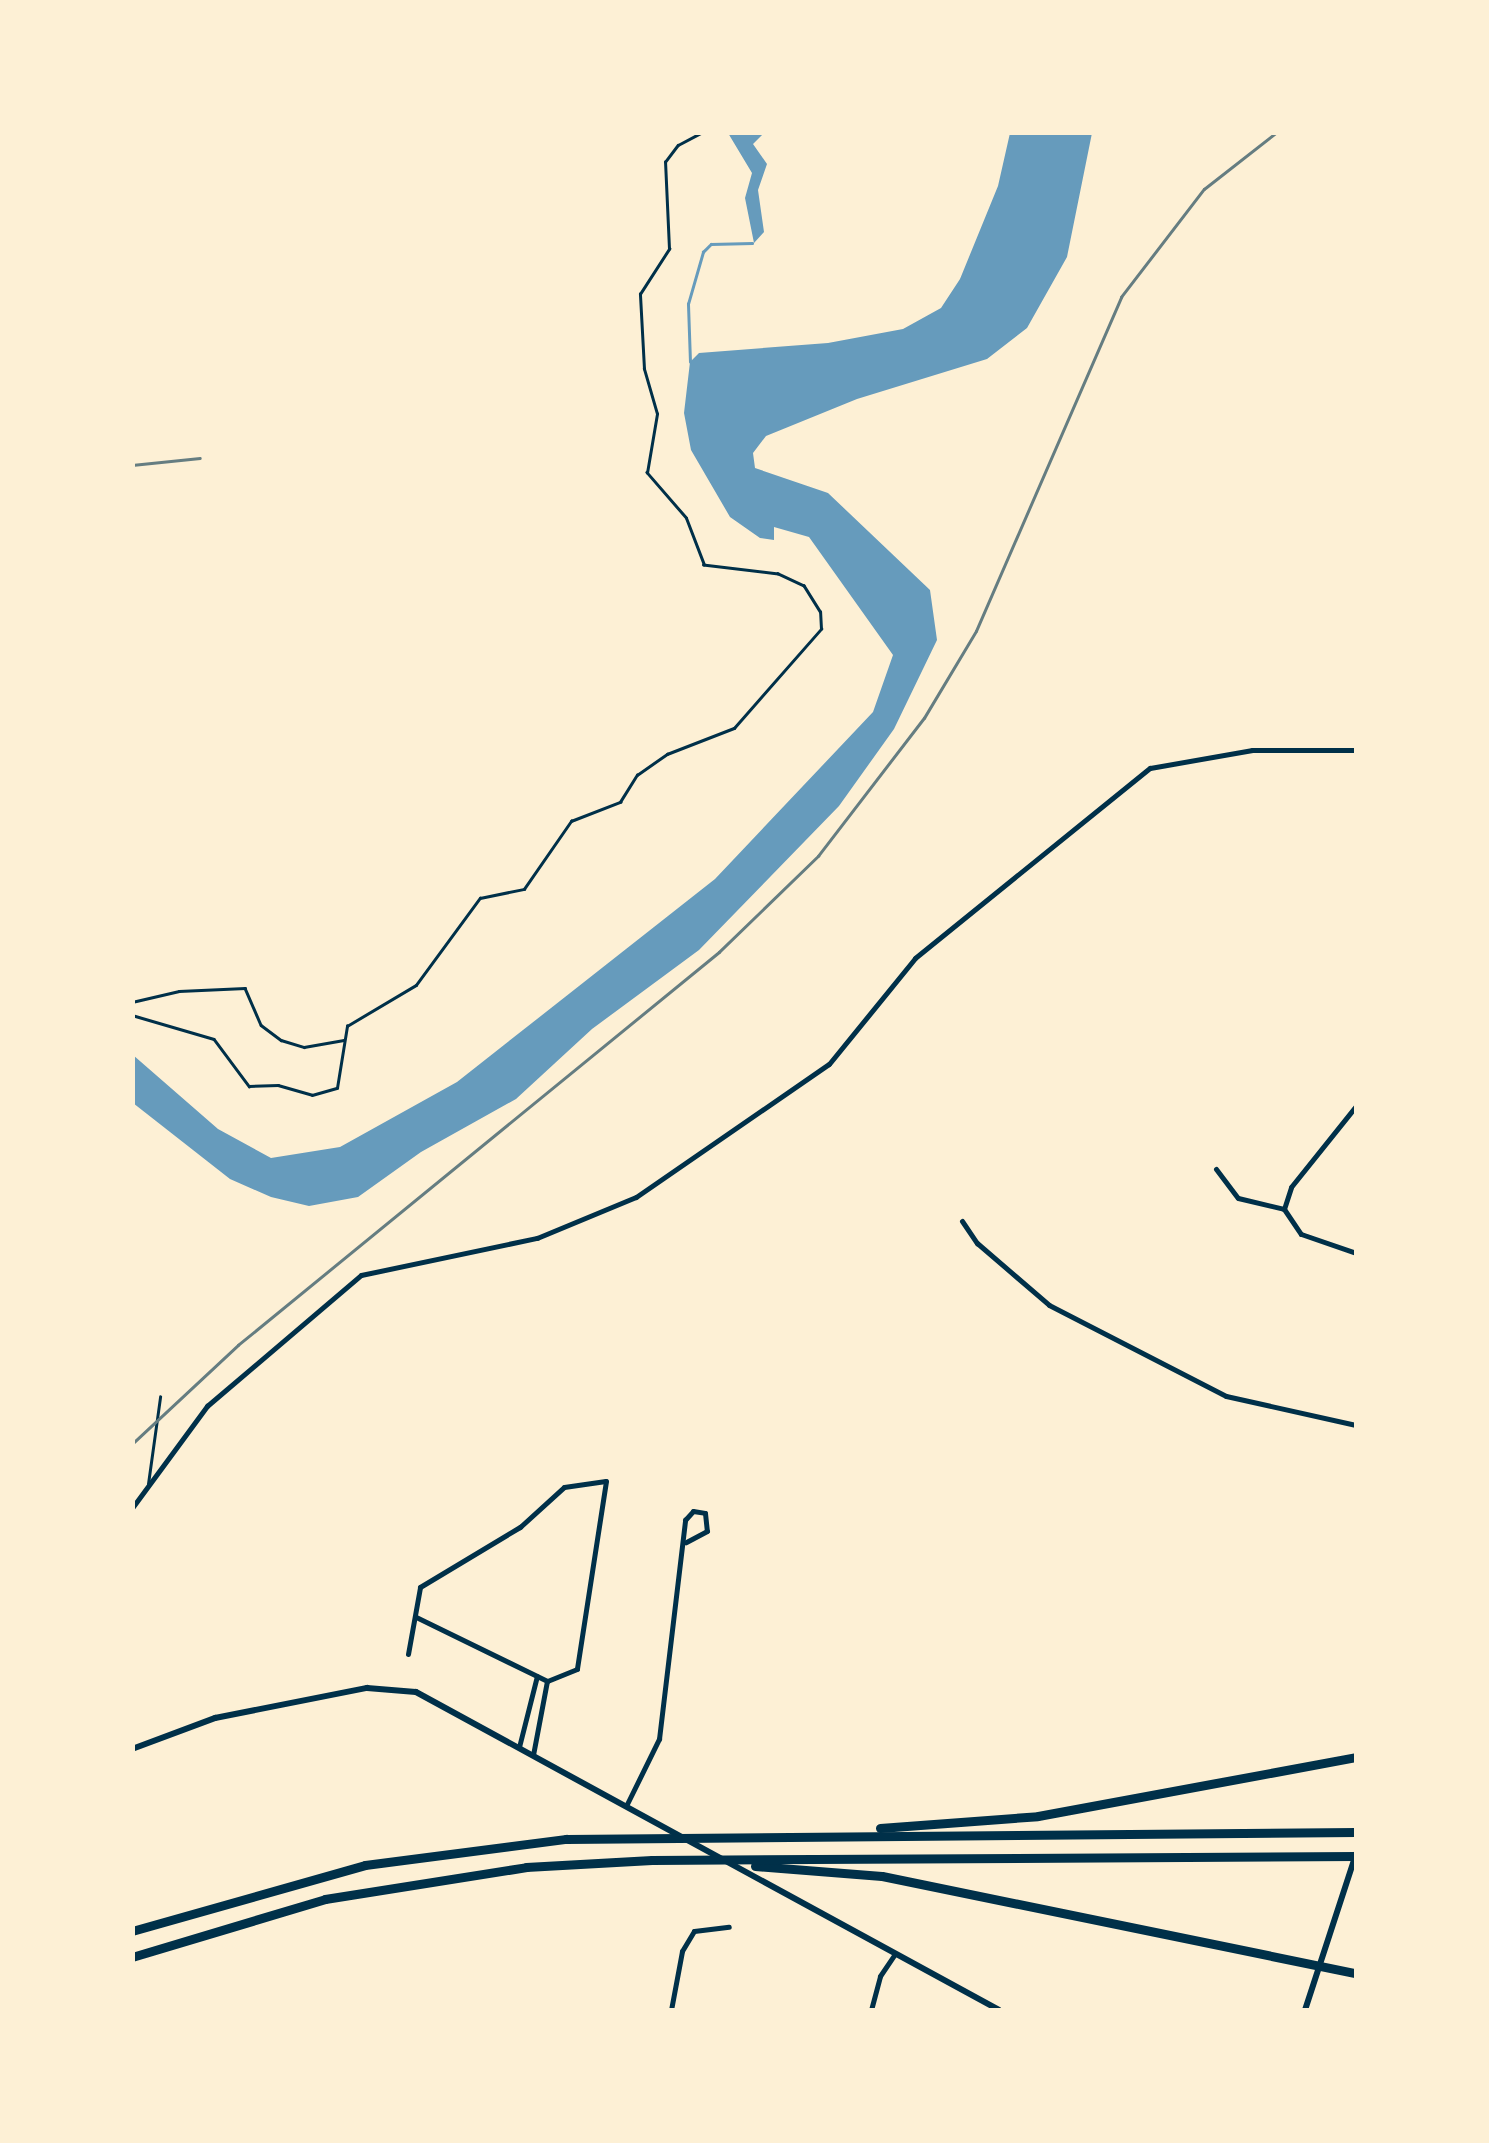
<!DOCTYPE html>
<html>
<head>
<meta charset="utf-8">
<style>
  body { margin:0 }
  #map { position:relative; width:1489px; height:2143px; overflow:hidden; background:#fdf0d5; font-family:"Space Grotesk",sans-serif }
  div>[style] { position:absolute }
  .water>* { inset:0; background:#669bbc }
  .stream>* { height:2.5px; margin:-1.25px; padding:0 1.25px; transform-origin:1.25px; border-radius:1.25px; background:#669bbc }
  .path>* { height:2.5px; margin:-1.25px; padding:0 1.25px; transform-origin:1.25px; border-radius:1.25px; background:#003049 }
  .service>* { height:2.5px; margin:-1.25px; padding:0 1.25px; transform-origin:1.25px; border-radius:1.25px; background:#003049 }
  .minor>* { height:5px; margin:-2.5px; padding:0 2.5px; transform-origin:2.5px; border-radius:2.5px; background:#003049 }
  .tertiary>* { height:6px; margin:-3px; padding:0 3px; transform-origin:3px; border-radius:3px; background:#003049 }
  .motorway>* { height:9px; margin:-4.5px; padding:0 4.5px; transform-origin:4.5px; border-radius:4.5px; background:#003049 }
  .rail>* { height:2.5px; margin:-1.25px; padding:0 1.25px; transform-origin:1.25px; border-radius:1.25px; background:#657d81 }
  span { translate:-50% -50%; white-space:nowrap; text-align:center; line-height:1.15; -webkit-text-stroke:8px #fdf0d5; paint-order:stroke }
  .frame { position:absolute; inset:0; border:135px solid #fdf0d5; pointer-events:none }
</style>
</head>
<body>
<div id="map">
  <div class="water">
    <i style="clip-path:polygon(728px 133px,764px 133px,753px 144px,767px 164px,758px 190px,764px 232px,754px 243px,745px 198px,752px 173px)"></i>
    <i style="clip-path:polygon(1010px 133px,1092px 133px,1067px 257px,1027px 328px,987px 359px,857px 399px,766px 436px,753px 453px,755px 468px,828px 493px,930px 590px,937px 640px,894px 729px,839px 806px,699px 950px,592px 1029px,516px 1099px,421px 1152px,358px 1197px,309px 1206px,271px 1197px,230px 1179px,133px 1103px,133px 1055px,218px 1129px,271px 1158px,340px 1147px,457px 1082px,715px 879px,873px 712px,893px 655px,809px 537px,774px 527px,774px 540px,760px 538px,730px 517px,691px 450px,684px 413px,690px 362px,699px 353px,828px 343px,903px 329px,941px 308px,960px 279px,998px 186px)"></i>
  </div>
  <div class="stream">
    <i style="left:690px;top:362px;width:58px;rotate:-92deg"></i>
    <i style="left:688px;top:304px;width:54px;rotate:-73.9deg"></i>
    <i style="left:703px;top:252px;width:11px;rotate:-45deg"></i>
    <i style="left:711px;top:244px;width:41px;rotate:-1.4deg"></i>
  </div>
  <div class="path">
    <i style="left:132px;top:1002px;width:48px;rotate:-13.2deg"></i>
    <i style="left:179px;top:991px;width:66px;rotate:-2.6deg"></i>
    <i style="left:245px;top:988px;width:40px;rotate:66.6deg"></i>
    <i style="left:261px;top:1025px;width:25px;rotate:37deg"></i>
    <i style="left:281px;top:1040px;width:24px;rotate:17deg"></i>
    <i style="left:304px;top:1047px;width:40px;rotate:-10deg"></i>
    <i style="left:132px;top:1015px;width:85px;rotate:16.3deg"></i>
    <i style="left:214px;top:1039px;width:59px;rotate:53.3deg"></i>
    <i style="left:249px;top:1086px;width:29px;rotate:-2deg"></i>
    <i style="left:278px;top:1085px;width:35px;rotate:16deg"></i>
    <i style="left:312px;top:1095px;width:26px;rotate:-16deg"></i>
    <i style="left:337px;top:1088px;width:63px;rotate:-80.8deg"></i>
    <i style="left:347px;top:1026px;width:80px;rotate:-30.7deg"></i>
    <i style="left:416px;top:985px;width:108px;rotate:-53.7deg"></i>
    <i style="left:480px;top:898px;width:45px;rotate:-11.6deg"></i>
    <i style="left:524px;top:889px;width:83px;rotate:-55.3deg"></i>
    <i style="left:571px;top:821px;width:53px;rotate:-21.2deg"></i>
    <i style="left:620px;top:802px;width:32px;rotate:-58deg"></i>
    <i style="left:637px;top:775px;width:37px;rotate:-35deg"></i>
    <i style="left:667px;top:754px;width:72px;rotate:-21.2deg"></i>
    <i style="left:734px;top:728px;width:132px;rotate:-48.7deg"></i>
    <i style="left:821px;top:629px;width:17px;rotate:-93deg"></i>
    <i style="left:820px;top:612px;width:31px;rotate:-122deg"></i>
    <i style="left:804px;top:586px;width:29px;rotate:-155deg"></i>
    <i style="left:778px;top:574px;width:75px;rotate:-173.1deg"></i>
    <i style="left:704px;top:565px;width:50px;rotate:-111deg"></i>
    <i style="left:686px;top:518px;width:60px;rotate:-130.9deg"></i>
    <i style="left:647px;top:473px;width:60px;rotate:-80.4deg"></i>
    <i style="left:657px;top:414px;width:47px;rotate:-106.1deg"></i>
    <i style="left:644px;top:369px;width:75px;rotate:-93.1deg"></i>
    <i style="left:640px;top:294px;width:54px;rotate:-57.2deg"></i>
    <i style="left:669px;top:249px;width:87px;rotate:-92.6deg"></i>
    <i style="left:665px;top:162px;width:21px;rotate:-53deg"></i>
    <i style="left:678px;top:145px;width:27px;rotate:-28deg"></i>
  </div>
  <div class="service">
    <i style="left:148px;top:1484px;width:88px;rotate:-82.1deg"></i>
  </div>
  <div class="minor">
    <i style="left:1216px;top:1169px;width:36px;rotate:53deg"></i>
    <i style="left:1238px;top:1198px;width:47px;rotate:13.4deg"></i>
    <i style="left:1284px;top:1209px;width:23px;rotate:-72deg"></i>
    <i style="left:1291px;top:1187px;width:104px;rotate:-51.3deg"></i>
    <i style="left:1284px;top:1209px;width:30px;rotate:56deg"></i>
    <i style="left:1301px;top:1234px;width:58px;rotate:19.1deg"></i>
    <i style="left:962px;top:1221px;width:27px;rotate:56deg"></i>
    <i style="left:977px;top:1243px;width:95px;rotate:40.7deg"></i>
    <i style="left:1049px;top:1305px;width:199px;rotate:27.2deg"></i>
    <i style="left:1226px;top:1396px;width:133px;rotate:12.6deg"></i>
    <i style="left:132px;top:1508px;width:127px;rotate:-53.7deg"></i>
    <i style="left:207px;top:1406px;width:202px;rotate:-40.4deg"></i>
    <i style="left:361px;top:1275px;width:180px;rotate:-11.9deg"></i>
    <i style="left:537px;top:1238px;width:107px;rotate:-22.5deg"></i>
    <i style="left:636px;top:1197px;width:234px;rotate:-34.6deg"></i>
    <i style="left:829px;top:1064px;width:136px;rotate:-50.9deg"></i>
    <i style="left:915px;top:958px;width:302px;rotate:-39deg"></i>
    <i style="left:1150px;top:768px;width:104px;rotate:-10deg"></i>
    <i style="left:1252px;top:750px;width:104px"></i>
    <i style="left:416px;top:1617px;width:146px;rotate:26deg"></i>
    <i style="left:408px;top:1654px;width:68px;rotate:-79.8deg"></i>
    <i style="left:420px;top:1587px;width:117px;rotate:-31deg"></i>
    <i style="left:520px;top:1527px;width:59px;rotate:-42.3deg"></i>
    <i style="left:564px;top:1487px;width:42px;rotate:-8.1deg"></i>
    <i style="left:606px;top:1481px;width:190px;rotate:98.8deg"></i>
    <i style="left:577px;top:1669px;width:32px;rotate:158deg"></i>
    <i style="left:519px;top:1747px;width:73px;rotate:-75.8deg"></i>
    <i style="left:533px;top:1755px;width:75px;rotate:-79.3deg"></i>
    <i style="left:626px;top:1806px;width:75px;rotate:-63.8deg"></i>
    <i style="left:659px;top:1739px;width:221px;rotate:-83.2deg"></i>
    <i style="left:685px;top:1520px;width:12px;rotate:-48deg"></i>
    <i style="left:693px;top:1511px;width:12px;rotate:9deg"></i>
    <i style="left:705px;top:1513px;width:18px;rotate:84deg"></i>
    <i style="left:707px;top:1531px;width:24px;rotate:152deg"></i>
    <i style="left:671px;top:2010px;width:60px;rotate:-79.4deg"></i>
    <i style="left:682px;top:1951px;width:23px;rotate:-59deg"></i>
    <i style="left:694px;top:1931px;width:35px;rotate:-7deg"></i>
    <i style="left:871px;top:2010px;width:35px;rotate:-75deg"></i>
    <i style="left:880px;top:1976px;width:27px;rotate:-56deg"></i>
  </div>
  <div class="tertiary">
    <i style="left:132px;top:1749px;width:89px;rotate:-20.5deg"></i>
    <i style="left:215px;top:1718px;width:155px;rotate:-11.2deg"></i>
    <i style="left:367px;top:1688px;width:49px;rotate:4.7deg"></i>
    <i style="left:416px;top:1692px;width:664px;rotate:28.61deg"></i>
    <i style="left:1305px;top:2010px;width:164px;rotate:-71.9deg"></i>
  </div>
  <div class="motorway">
    <i style="left:880px;top:1828px;width:158px;rotate:-4.3deg"></i>
    <i style="left:1038px;top:1816px;width:323px;rotate:-10.5deg"></i>
    <i style="left:755px;top:1866px;width:127px;rotate:4.5deg"></i>
    <i style="left:882px;top:1876px;width:484px;rotate:11.6deg"></i>
    <i style="left:132px;top:1931px;width:242px;rotate:-15.8deg"></i>
    <i style="left:365px;top:1865px;width:203px;rotate:-7.4deg"></i>
    <i style="left:566px;top:1839px;width:790px;rotate:-0.51deg"></i>
    <i style="left:132px;top:1957px;width:202px;rotate:-16.7deg"></i>
    <i style="left:325px;top:1899px;width:204px;rotate:-9deg"></i>
    <i style="left:526px;top:1867px;width:126px;rotate:-3.2deg"></i>
    <i style="left:652px;top:1860px;width:704px;rotate:-0.33deg"></i>
  </div>
  <div class="rail">
    <i style="left:132px;top:465px;width:68px;rotate:-5.9deg"></i>
    <i style="left:132px;top:1444px;width:145px;rotate:-43deg"></i>
    <i style="left:238px;top:1345px;width:621px;rotate:-39.25deg"></i>
    <i style="left:719px;top:952px;width:138px;rotate:-44.1deg"></i>
    <i style="left:818px;top:856px;width:174px;rotate:-52.5deg"></i>
    <i style="left:924px;top:718px;width:101px;rotate:-59.1deg"></i>
    <i style="left:976px;top:631px;width:364px;rotate:-66.5deg"></i>
    <i style="left:1121px;top:297px;width:136px;rotate:-52.5deg"></i>
    <i style="left:1204px;top:189px;width:93px;rotate:-38deg"></i>
  </div>
  <div class="frame"></div>
</div>
</body>
</html>
